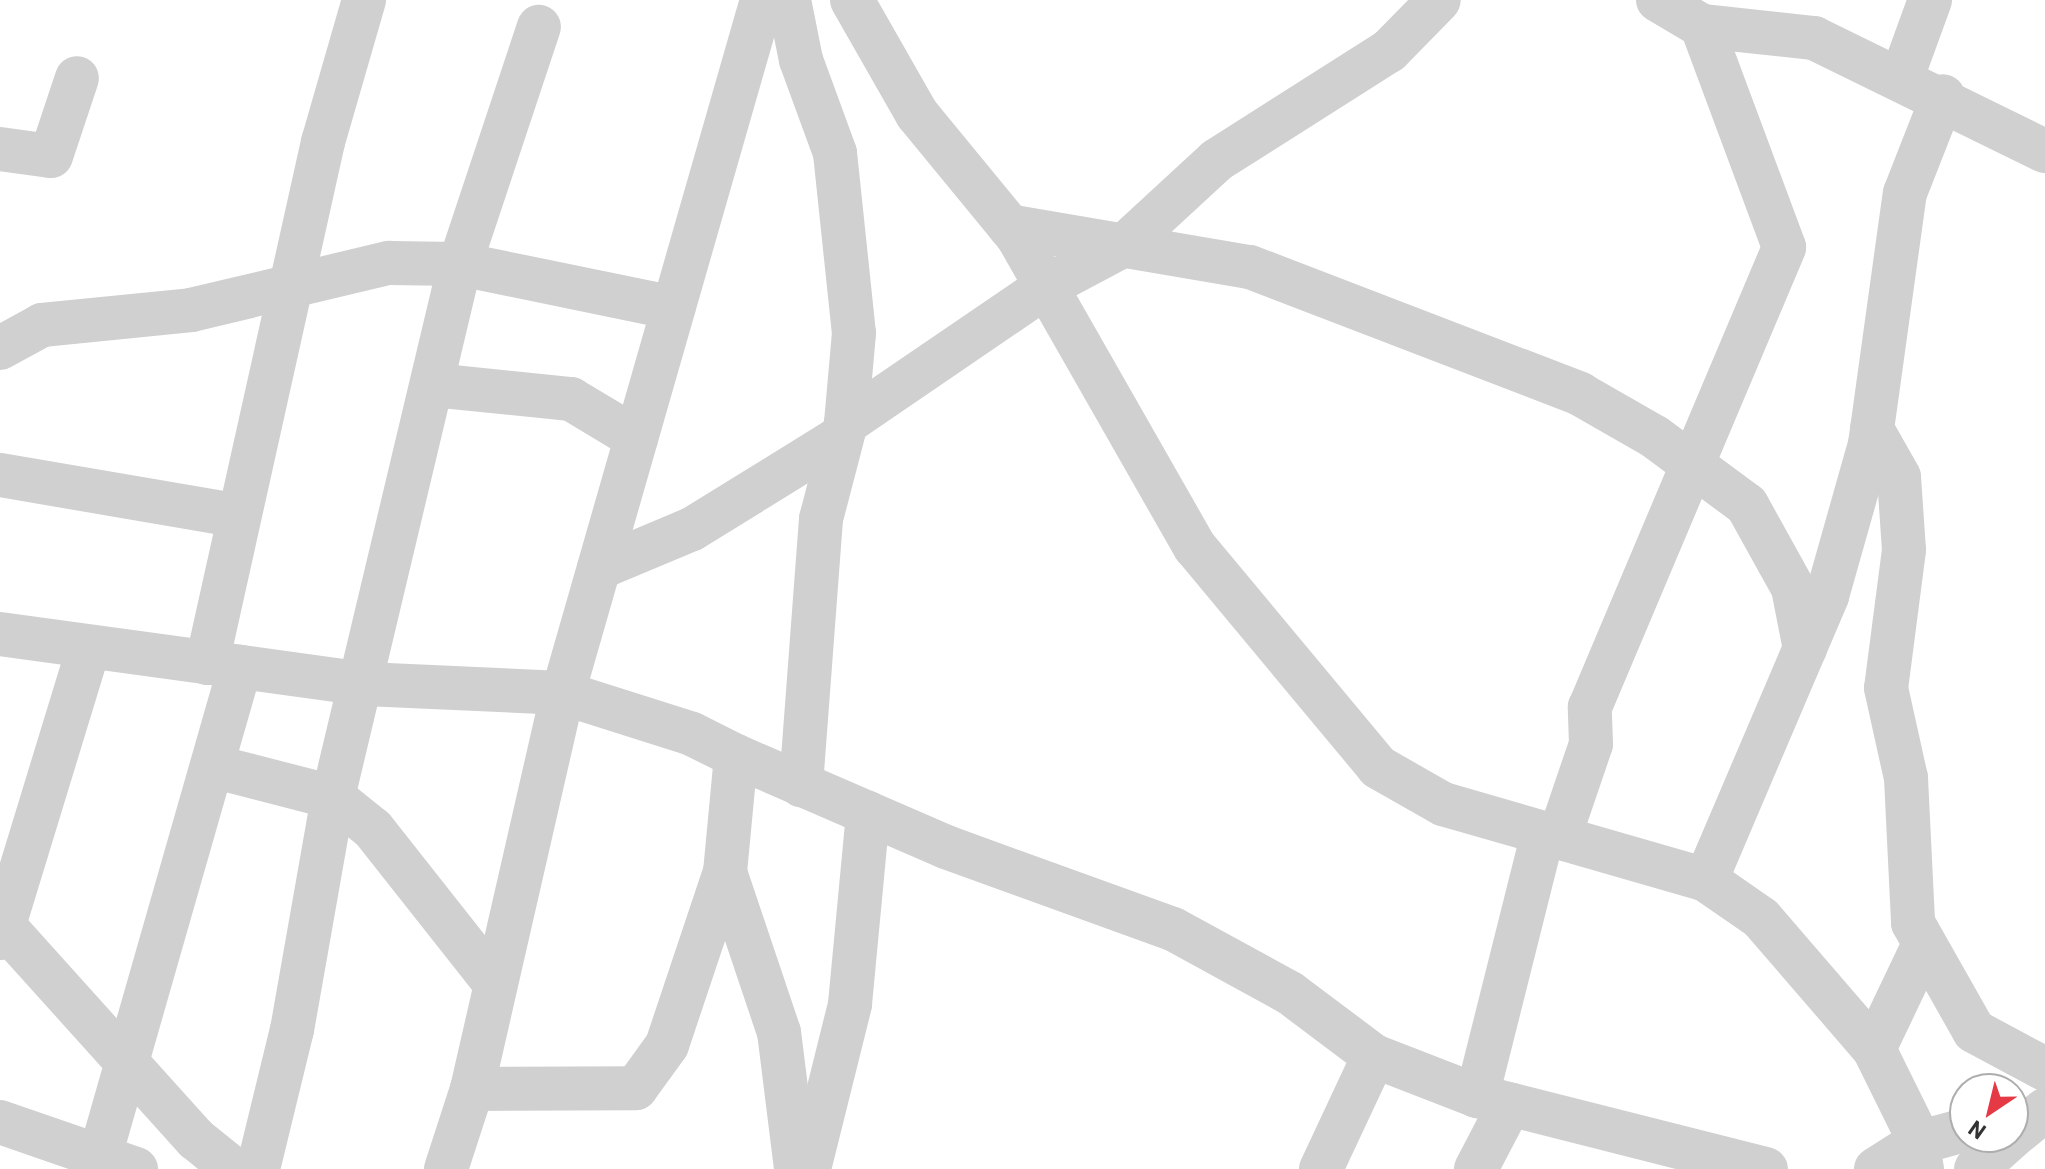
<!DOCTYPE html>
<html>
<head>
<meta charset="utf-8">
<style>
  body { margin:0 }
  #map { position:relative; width:2045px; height:1169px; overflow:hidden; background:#fff; font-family:Barlow,sans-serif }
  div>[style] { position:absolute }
  .minor>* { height:44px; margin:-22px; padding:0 22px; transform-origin:22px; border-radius:22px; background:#d0d0d0 }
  span { translate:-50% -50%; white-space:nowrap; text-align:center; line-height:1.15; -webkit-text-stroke:8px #fff; paint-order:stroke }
  .north { position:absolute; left:1949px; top:1073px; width:80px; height:80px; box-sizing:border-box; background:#fff; border:2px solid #adadad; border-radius:50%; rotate:215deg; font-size:22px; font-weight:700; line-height:32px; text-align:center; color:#333 }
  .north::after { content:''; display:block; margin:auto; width:28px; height:36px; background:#e63946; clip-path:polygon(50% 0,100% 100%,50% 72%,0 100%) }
</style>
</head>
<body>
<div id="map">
  <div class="minor">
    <i style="left:789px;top:0;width:61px;rotate:78.7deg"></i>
    <i style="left:801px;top:60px;width:99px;rotate:69.9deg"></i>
    <i style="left:835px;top:153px;width:181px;rotate:84deg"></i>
    <i style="left:854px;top:333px;width:90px;rotate:95.1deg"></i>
    <i style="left:846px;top:423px;width:99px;rotate:104.6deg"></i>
    <i style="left:821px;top:519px;width:267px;rotate:94.3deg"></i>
    <i style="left:852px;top:0;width:131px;rotate:60.3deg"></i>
    <i style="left:917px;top:114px;width:159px;rotate:50.6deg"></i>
    <i style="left:1018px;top:237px;width:357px;rotate:60.3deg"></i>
    <i style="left:1195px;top:547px;width:286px;rotate:50.2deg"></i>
    <i style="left:1378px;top:767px;width:75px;rotate:29.6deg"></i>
    <i style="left:1443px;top:804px;width:274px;rotate:16.1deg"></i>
    <i style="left:1658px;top:0;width:51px;rotate:30.6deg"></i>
    <i style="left:1702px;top:26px;width:113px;rotate:6.1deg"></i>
    <i style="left:1814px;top:38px;width:257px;rotate:26.1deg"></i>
    <i style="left:1902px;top:77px;width:82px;rotate:-70deg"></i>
    <i style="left:0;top:149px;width:51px;rotate:7.8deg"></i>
    <i style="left:51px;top:156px;width:82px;rotate:-71.6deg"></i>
    <i style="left:1009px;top:226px;width:244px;rotate:9.7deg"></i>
    <i style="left:1250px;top:267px;width:354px;rotate:21deg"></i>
    <i style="left:1580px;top:394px;width:86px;rotate:29.8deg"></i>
    <i style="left:1655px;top:437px;width:114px;rotate:36.5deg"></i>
    <i style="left:1747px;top:505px;width:95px;rotate:61deg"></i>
    <i style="left:1793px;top:588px;width:62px;rotate:78.9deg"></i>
    <i style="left:0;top:348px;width:48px;rotate:-28.7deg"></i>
    <i style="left:42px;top:325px;width:150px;rotate:-5.7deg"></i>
    <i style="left:191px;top:310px;width:204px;rotate:-13.4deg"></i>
    <i style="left:389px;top:263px;width:71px;rotate:0.8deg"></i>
    <i style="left:460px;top:264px;width:218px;rotate:11.6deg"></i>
    <i style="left:433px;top:385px;width:139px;rotate:5.8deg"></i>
    <i style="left:571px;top:399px;width:76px;rotate:31deg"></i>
    <i style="left:846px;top:423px;width:241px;rotate:-34.3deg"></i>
    <i style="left:1045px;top:287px;width:92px;rotate:-28deg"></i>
    <i style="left:1126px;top:244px;width:124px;rotate:-42.7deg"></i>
    <i style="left:1217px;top:160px;width:204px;rotate:-32.4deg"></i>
    <i style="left:1389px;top:51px;width:71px;rotate:-45.6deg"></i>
    <i style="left:1872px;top:429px;width:55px;rotate:60.6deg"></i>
    <i style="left:1899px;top:477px;width:73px;rotate:86.1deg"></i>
    <i style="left:1904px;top:550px;width:139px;rotate:97.4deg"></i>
    <i style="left:1886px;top:688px;width:92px;rotate:77.5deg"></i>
    <i style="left:1906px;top:778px;width:145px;rotate:87.2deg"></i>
    <i style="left:1913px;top:923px;width:124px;rotate:60.5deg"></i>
    <i style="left:1974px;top:1031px;width:81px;rotate:28.2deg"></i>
    <i style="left:0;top:475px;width:242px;rotate:9.7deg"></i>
    <i style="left:599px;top:568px;width:101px;rotate:-22.8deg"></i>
    <i style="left:692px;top:529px;width:175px;rotate:-31.7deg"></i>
    <i style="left:0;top:634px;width:368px;rotate:7.8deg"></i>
    <i style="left:365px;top:684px;width:198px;rotate:2.6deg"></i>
    <i style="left:563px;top:693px;width:135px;rotate:17.6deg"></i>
    <i style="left:692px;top:734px;width:49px;rotate:26.6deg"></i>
    <i style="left:736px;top:756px;width:117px;rotate:95.4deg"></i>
    <i style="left:725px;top:872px;width:169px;rotate:71.4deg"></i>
    <i style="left:779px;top:1032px;width:138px;rotate:82.9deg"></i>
    <i style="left:207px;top:663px;width:534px;rotate:-77.45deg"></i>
    <i style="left:323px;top:142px;width:148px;rotate:-73.9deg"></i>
    <i style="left:736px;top:756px;width:229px;rotate:23.4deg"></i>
    <i style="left:946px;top:847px;width:241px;rotate:19.9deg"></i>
    <i style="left:1173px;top:929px;width:133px;rotate:28.7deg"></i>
    <i style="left:1290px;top:993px;width:105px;rotate:36.9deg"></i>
    <i style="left:1374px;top:1056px;width:110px;rotate:21.2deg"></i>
    <i style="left:1477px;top:1096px;width:298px;rotate:14.2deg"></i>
    <i style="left:212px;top:766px;width:125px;rotate:14.4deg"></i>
    <i style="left:333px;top:797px;width:51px;rotate:38.7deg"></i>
    <i style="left:373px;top:829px;width:195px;rotate:51.7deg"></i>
    <i style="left:1559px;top:838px;width:99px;rotate:-71.2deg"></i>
    <i style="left:1591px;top:744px;width:37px;rotate:-92deg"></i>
    <i style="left:1590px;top:707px;width:499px;rotate:-67.1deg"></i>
    <i style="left:1784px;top:247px;width:236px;rotate:-110.4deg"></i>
    <i style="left:4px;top:926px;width:287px;rotate:48deg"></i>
    <i style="left:196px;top:1139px;width:48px;rotate:39deg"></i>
    <i style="left:0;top:938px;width:300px;rotate:-73deg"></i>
    <i style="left:1874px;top:1049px;width:116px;rotate:-64.5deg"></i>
    <i style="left:472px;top:1089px;width:164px;rotate:-0.3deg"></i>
    <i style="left:636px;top:1088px;width:53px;rotate:-54.2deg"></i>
    <i style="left:667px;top:1045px;width:182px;rotate:-71.5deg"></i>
    <i style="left:1477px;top:1096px;width:271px;rotate:-75.9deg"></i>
    <i style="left:0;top:1122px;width:144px;rotate:19.1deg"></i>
    <i style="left:2013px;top:1136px;width:41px;rotate:-39.1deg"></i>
    <i style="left:100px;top:1156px;width:509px;rotate:-74.02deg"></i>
    <i style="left:258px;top:1169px;width:143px;rotate:-76.3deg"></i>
    <i style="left:292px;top:1030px;width:237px;rotate:-80deg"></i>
    <i style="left:333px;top:797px;width:548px;rotate:-76.6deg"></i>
    <i style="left:460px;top:264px;width:250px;rotate:-71.6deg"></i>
    <i style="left:446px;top:1169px;width:84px;rotate:-72deg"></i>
    <i style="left:472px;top:1089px;width:406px;rotate:-77.1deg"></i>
    <i style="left:563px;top:693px;width:721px;rotate:-73.98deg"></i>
    <i style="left:809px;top:1169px;width:170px;rotate:-76deg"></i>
    <i style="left:850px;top:1004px;width:192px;rotate:-84.6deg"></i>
    <i style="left:1321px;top:1169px;width:125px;rotate:-64.9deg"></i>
    <i style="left:1476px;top:1169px;width:73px;rotate:-62.4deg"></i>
    <i style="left:1876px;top:1169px;width:49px;rotate:-32.4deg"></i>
    <i style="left:1917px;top:1143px;width:50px;rotate:-15.2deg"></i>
    <i style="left:1922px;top:1169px;width:36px;rotate:-100deg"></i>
    <i style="left:1916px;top:1134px;width:95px;rotate:-116.3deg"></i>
    <i style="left:1874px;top:1049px;width:173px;rotate:-130.8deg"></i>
    <i style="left:1761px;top:918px;width:67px;rotate:-145.4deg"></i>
    <i style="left:1706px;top:880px;width:309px;rotate:-66.9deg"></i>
    <i style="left:1827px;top:596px;width:158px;rotate:-74.2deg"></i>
    <i style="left:1870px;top:444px;width:253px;rotate:-82.1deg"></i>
    <i style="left:1905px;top:193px;width:104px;rotate:-68.6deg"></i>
    <i style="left:1976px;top:1169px;width:48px;rotate:-41.6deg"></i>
  </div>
  <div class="north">N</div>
</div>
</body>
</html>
